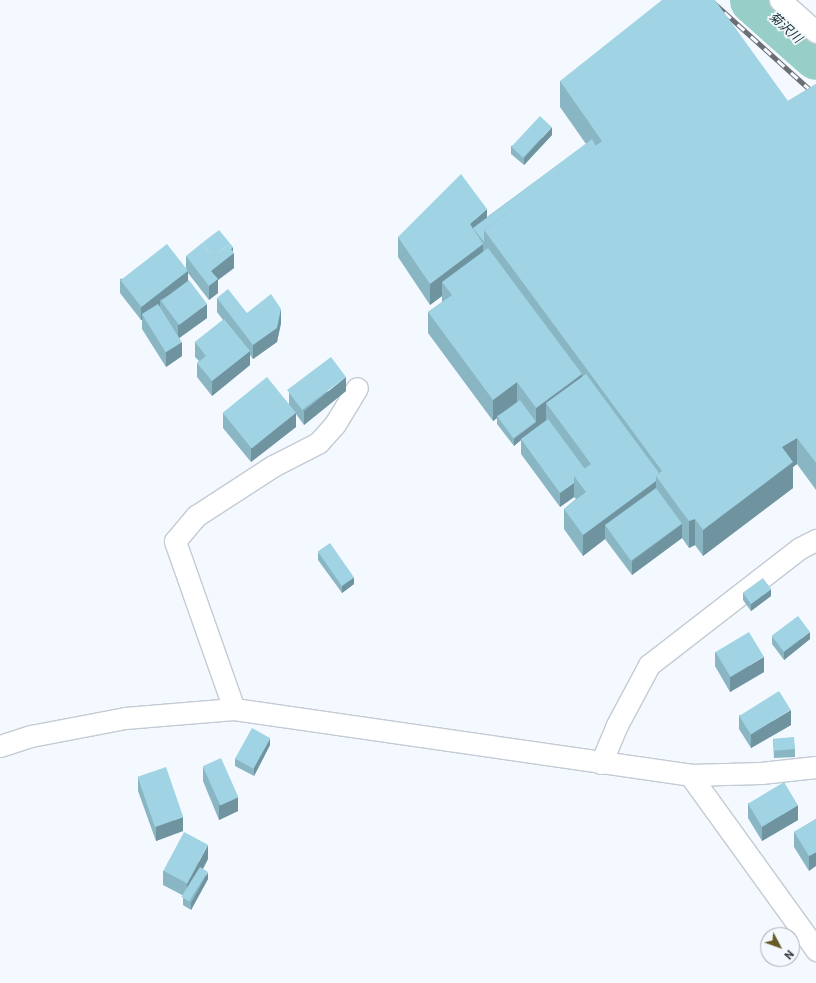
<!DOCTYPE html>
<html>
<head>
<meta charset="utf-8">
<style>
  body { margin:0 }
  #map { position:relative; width:816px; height:983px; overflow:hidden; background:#f4f9ff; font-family:Roboto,"Noto Sans JP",sans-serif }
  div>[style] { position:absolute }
  .river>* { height:47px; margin:-23.5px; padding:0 23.5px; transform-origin:23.5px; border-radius:23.5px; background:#97cec8 }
  .roads { filter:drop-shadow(1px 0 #c3cbd4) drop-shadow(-1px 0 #c3cbd4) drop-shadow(0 1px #c3cbd4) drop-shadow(0 -1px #c3cbd4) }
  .minor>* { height:21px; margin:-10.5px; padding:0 10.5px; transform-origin:10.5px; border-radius:10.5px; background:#fff }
  .rail>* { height:4.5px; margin-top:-2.25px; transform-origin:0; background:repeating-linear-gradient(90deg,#f4f9ff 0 9px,#6b6f73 0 18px); box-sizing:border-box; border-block:1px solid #6b6f73 }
  .wall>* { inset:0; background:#8ab5c3 }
  .shaded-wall>* { inset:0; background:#70949f }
  .building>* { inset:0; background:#a0d3e3; transform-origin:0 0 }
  span { translate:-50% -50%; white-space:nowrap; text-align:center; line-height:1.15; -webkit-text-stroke:3.5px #f4f9ff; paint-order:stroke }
  .water-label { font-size:13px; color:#14302e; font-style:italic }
  .north { position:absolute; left:760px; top:927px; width:40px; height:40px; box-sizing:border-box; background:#f4f9ff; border:1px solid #a7abb0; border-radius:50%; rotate:131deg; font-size:11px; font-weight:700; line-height:16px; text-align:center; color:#33363a }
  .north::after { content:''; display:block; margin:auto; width:14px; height:18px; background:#675b27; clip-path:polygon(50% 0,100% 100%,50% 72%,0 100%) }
</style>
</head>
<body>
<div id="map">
  <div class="river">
    <i style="left:753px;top:0;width:84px;rotate:41.6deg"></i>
  </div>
  <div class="roads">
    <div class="minor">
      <i style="left:780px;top:0;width:48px;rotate:41.6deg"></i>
      <i style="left:234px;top:709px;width:178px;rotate:-109.4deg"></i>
      <i style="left:175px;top:541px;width:33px;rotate:-50deg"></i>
      <i style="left:196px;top:516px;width:92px;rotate:-33deg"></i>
      <i style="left:273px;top:466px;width:51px;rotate:-27.1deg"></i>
      <i style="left:318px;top:443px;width:25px;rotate:-48deg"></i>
      <i style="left:335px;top:424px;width:42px;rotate:-58.6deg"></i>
      <i style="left:0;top:746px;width:33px;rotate:-18deg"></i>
      <i style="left:31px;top:736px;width:96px;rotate:-10.8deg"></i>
      <i style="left:125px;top:718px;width:109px;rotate:-4.7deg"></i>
      <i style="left:234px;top:709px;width:461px;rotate:8.2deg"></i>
      <i style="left:690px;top:775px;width:71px;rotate:-1.6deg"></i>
      <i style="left:761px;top:773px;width:55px;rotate:-6.2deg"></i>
      <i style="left:601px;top:763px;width:41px;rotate:-67.2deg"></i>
      <i style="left:617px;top:725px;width:68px;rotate:-61.9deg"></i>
      <i style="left:649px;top:665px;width:191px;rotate:-37.8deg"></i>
      <i style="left:800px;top:548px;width:18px;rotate:-27deg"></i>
      <i style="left:690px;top:775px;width:216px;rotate:54.2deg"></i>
    </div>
  </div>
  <div class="rail">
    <i style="left:711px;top:0;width:142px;rotate:42.1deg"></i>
  </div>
  <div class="wall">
    <i style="clip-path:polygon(560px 81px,788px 101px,816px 84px,816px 490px,797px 464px,793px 467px,793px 488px,703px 556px,695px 545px,689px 548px,682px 538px,632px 575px,605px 539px,583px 556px,564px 529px,564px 509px,576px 499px,574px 497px,560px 507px,521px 454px,521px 440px,514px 446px,497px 424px,497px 418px,493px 421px,428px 333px,428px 312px,442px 302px,442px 296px,430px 305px,398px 257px,398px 237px,487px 217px,586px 144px,560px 107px)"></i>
    <i style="clip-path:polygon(552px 135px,524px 165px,511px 154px,511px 146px)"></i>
    <i style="clip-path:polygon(233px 252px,234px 268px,218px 280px,218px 293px,209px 300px,188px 273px,188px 281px,207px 318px,179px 338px,182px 356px,166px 367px,142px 329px,142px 320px,141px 320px,120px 293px,120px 279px,186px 269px,186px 256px)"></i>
    <i style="clip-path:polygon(217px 298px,247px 313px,281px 323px,277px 342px,253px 359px,250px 355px,250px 365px,212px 396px,197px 377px,197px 363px,199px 361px,195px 357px,195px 342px,223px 320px,217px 312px)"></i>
    <i style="clip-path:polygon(346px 391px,304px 425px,296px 414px,296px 427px,251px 462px,223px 428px,223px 413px,289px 404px,289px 392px)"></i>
    <i style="clip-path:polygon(318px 552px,354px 584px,342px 593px,318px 560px)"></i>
    <i style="clip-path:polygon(743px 593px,771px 596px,751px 611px,743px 600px)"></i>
    <i style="clip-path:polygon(772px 637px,810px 639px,784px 660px,772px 644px)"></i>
    <i style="clip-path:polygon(715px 652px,764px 672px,730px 692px,715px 666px)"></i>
    <i style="clip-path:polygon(739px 715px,791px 725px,751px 748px,739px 729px)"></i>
    <i style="clip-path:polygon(773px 739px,795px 749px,795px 757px,774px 758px)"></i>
    <i style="clip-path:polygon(270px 745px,254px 776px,235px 766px,235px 759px)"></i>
    <i style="clip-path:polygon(203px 767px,238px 811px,219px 820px,203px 781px)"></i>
    <i style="clip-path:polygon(138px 777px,183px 831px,156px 841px,138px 791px)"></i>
    <i style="clip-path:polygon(748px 803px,798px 820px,762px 841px,748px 818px)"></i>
    <i style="clip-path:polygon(816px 819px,809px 871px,794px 847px,794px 832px)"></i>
    <i style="clip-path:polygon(208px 859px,203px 869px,208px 879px,191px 910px,183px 905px,183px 898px,184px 896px,163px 885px,163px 871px)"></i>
  </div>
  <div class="shaded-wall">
    <i style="clip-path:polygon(552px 127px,552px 135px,524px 165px,524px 158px)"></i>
    <i style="clip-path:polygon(487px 209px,487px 230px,484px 230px,473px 228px,473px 241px,470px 224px)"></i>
    <i style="clip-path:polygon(483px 244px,483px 265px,442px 282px,442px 296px,430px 305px,430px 284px)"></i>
    <i style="clip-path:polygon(233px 247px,233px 254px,234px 253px,234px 268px,218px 280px,218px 293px,209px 300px,209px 286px,213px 264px)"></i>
    <i style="clip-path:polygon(188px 271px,188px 285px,160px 300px,160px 306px,144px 318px,142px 314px,142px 320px,141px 320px,141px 306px)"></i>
    <i style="clip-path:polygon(207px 304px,207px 318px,178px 339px,178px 325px)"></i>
    <i style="clip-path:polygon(281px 309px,281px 323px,277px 342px,253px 359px,253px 345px)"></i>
    <i style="clip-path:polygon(182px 342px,182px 356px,166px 367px,166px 352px)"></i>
    <i style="clip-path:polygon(250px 351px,250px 365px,212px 396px,212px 381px)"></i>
    <i style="clip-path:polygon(582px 374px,582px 395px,546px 403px,546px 421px,521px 439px,521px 440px,514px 446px,514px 439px,536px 422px,536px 408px)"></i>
    <i style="clip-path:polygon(346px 377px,346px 391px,304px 425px,304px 411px)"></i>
    <i style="clip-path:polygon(517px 382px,517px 403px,497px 416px,497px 418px,493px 421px,493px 400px)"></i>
    <i style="clip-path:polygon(296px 413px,296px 427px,251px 462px,251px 448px)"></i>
    <i style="clip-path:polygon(797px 438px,797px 464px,793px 467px,793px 488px,703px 556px,703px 530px,782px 447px)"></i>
    <i style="clip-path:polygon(656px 481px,656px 502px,605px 525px,605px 539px,583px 556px,583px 535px)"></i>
    <i style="clip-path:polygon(574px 483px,574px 497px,560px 507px,560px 493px)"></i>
    <i style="clip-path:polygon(695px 519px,695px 545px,689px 548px,689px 521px)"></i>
    <i style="clip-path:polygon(682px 524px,682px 538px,632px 575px,632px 561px)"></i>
    <i style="clip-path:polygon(354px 577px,354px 584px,342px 593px,342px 586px)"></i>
    <i style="clip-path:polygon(771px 589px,771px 596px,751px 611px,751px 604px)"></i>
    <i style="clip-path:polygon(810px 632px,810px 639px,784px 660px,784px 652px)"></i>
    <i style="clip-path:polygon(764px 657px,764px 672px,730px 692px,730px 677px)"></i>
    <i style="clip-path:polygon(791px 710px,791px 725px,751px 748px,751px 734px)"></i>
    <i style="clip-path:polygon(270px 738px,270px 745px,254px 776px,254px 768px)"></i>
    <i style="clip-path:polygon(238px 797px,238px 811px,219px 820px,219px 805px)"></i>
    <i style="clip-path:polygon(798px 805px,798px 820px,762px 841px,762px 827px)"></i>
    <i style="clip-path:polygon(183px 817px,183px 831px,156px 841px,156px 827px)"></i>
    <i style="clip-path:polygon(208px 845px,208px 859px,187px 898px,187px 884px)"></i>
    <i style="clip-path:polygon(816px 852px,816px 866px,809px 871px,809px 856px)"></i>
    <i style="clip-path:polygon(208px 872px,208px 879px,191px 910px,191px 903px)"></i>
  </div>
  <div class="building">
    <i style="clip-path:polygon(662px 0,715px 0,788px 101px,816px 84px,816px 463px,797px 438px,782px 447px,793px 462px,703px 530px,695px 519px,689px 521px,682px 512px,656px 476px,662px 471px,484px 230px,602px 141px,560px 81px)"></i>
    <i style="left:540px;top:116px;width:16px;height:42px;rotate:43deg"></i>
    <i style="clip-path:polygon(592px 139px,596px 146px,484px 230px,484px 242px,473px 228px)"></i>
    <i style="clip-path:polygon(461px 174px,487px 209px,470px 224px,483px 244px,430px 284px,398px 237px)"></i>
    <i style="clip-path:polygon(219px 230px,233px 247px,231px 249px,228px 245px,213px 257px,202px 243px,198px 246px)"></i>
    <i style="clip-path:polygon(202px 243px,213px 257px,228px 245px,234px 253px,211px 271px,218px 279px,209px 286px,186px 256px)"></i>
    <i style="left:167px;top:244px;width:34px;height:59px;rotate:52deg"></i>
    <i style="clip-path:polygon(488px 248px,582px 374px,536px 408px,517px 382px,493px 400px,428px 312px,452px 295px,442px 282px)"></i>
    <i style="left:189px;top:280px;width:30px;height:35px;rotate:53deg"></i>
    <i style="clip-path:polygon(228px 289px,247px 313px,271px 294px,281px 309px,277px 328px,253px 345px,217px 298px)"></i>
    <i style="left:158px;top:304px;width:45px;height:19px;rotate:58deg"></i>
    <i style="clip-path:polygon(224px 319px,250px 351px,212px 381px,197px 363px,206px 356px,195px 342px)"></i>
    <i style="left:331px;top:357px;width:25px;height:55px;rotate:53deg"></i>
    <i style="clip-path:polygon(586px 374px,659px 473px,656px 476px,656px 481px,583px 535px,564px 509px,586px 492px,574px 476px,591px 464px,546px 403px)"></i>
    <i style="left:267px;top:377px;width:46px;height:57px;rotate:51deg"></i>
    <i style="left:520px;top:400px;width:27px;height:28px;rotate:54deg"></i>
    <i style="clip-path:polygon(548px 419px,585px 469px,574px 476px,574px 483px,560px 493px,521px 439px)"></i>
    <i style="left:656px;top:488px;width:44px;height:63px;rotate:54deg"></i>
    <i style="left:330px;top:543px;width:42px;height:15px;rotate:55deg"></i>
    <i style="left:763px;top:578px;width:14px;height:25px;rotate:54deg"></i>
    <i style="left:798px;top:616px;width:20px;height:33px;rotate:53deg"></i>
    <i style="left:749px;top:632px;width:29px;height:39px;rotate:59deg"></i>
    <i style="left:779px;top:691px;width:22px;height:47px;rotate:58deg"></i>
    <i style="left:252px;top:728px;width:21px;height:35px;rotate:29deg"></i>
    <i style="left:794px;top:737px;width:12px;height:21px;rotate:85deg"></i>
    <i style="left:221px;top:758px;width:43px;height:20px;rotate:66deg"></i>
    <i style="left:166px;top:767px;width:53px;height:30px;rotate:71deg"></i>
    <i style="left:784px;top:782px;width:27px;height:42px;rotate:59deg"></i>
    <i style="clip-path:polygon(816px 819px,816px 852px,809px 856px,794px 832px)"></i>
    <i style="left:184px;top:832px;width:27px;height:44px;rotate:28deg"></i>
    <i style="left:200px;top:867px;width:9px;height:35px;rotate:32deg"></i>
  </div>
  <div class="water-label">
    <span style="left:785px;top:28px;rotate:42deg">菊沢川</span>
  </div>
  <div class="north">N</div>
</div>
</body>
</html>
